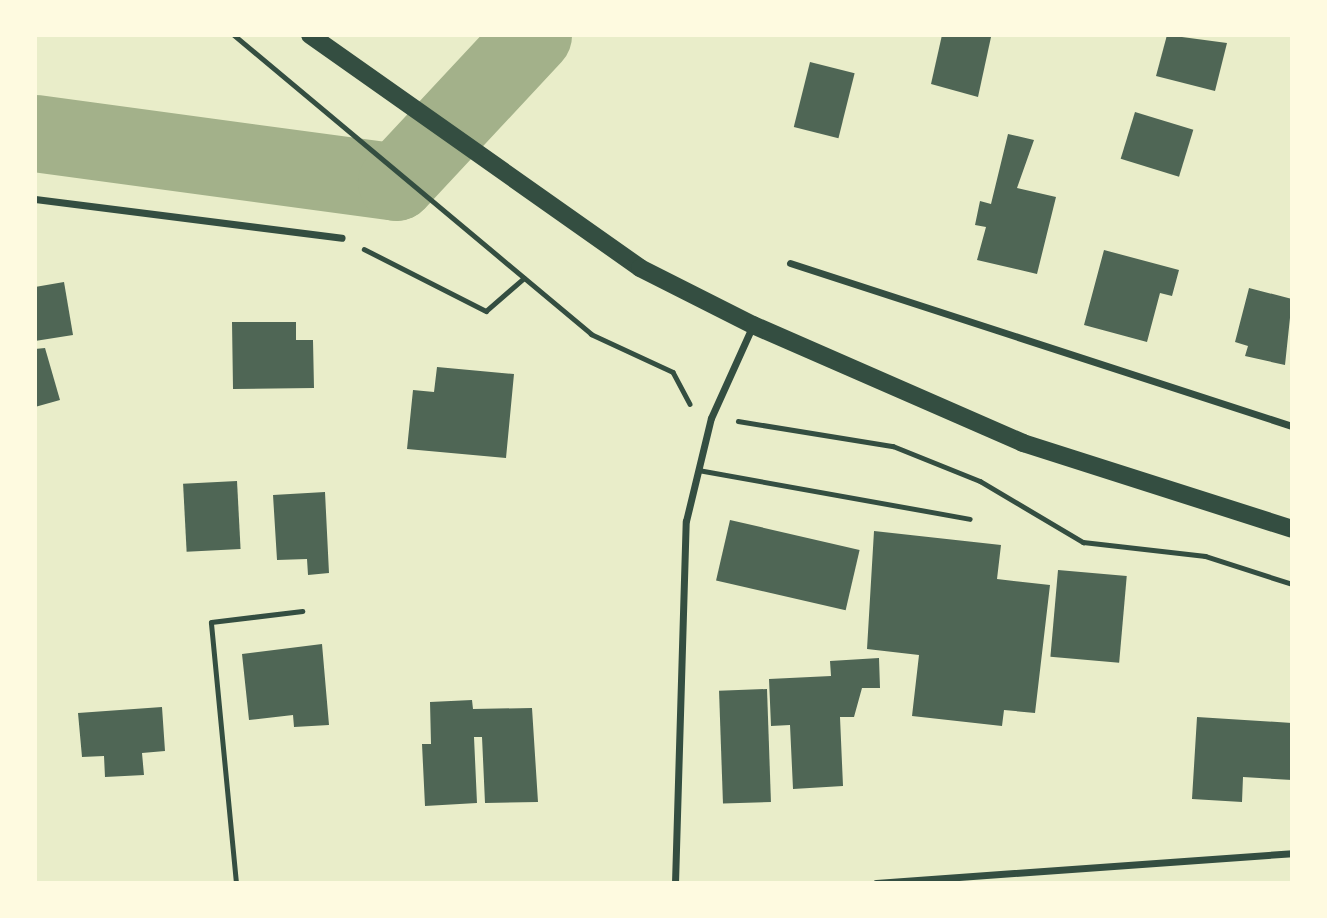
<!DOCTYPE html>
<html>
<head>
<meta charset="utf-8">
<style>
  body { margin:0 }
  #map { position:relative; width:1327px; height:918px; overflow:hidden; background:#e9edc9; font-family:Montserrat,sans-serif }
  div>[style] { position:absolute }
  .river>* { height:77px; margin:-38.5px; padding:0 38.5px; transform-origin:38.5px; border-radius:38.5px; background:#a3b18a }
  .building>* { inset:0; background:#4f6655; transform-origin:0 0 }
  .path>* { height:4.5px; margin:-2.25px; padding:0 2.25px; transform-origin:2.25px; border-radius:2.25px; background:#344e41 }
  .service>* { height:5px; margin:-2.5px; padding:0 2.5px; transform-origin:2.5px; border-radius:2.5px; background:#344e41 }
  .minor>* { height:7px; margin:-3.5px; padding:0 3.5px; transform-origin:3.5px; border-radius:3.5px; background:#344e41 }
  .primary>* { height:18px; margin:-9px; padding:0 9px; transform-origin:9px; border-radius:9px; background:#344e41 }
  span { translate:-50% -50%; white-space:nowrap; text-align:center; line-height:1.15; -webkit-text-stroke:5px #fefae0; paint-order:stroke }
  .frame { position:absolute; inset:0; border:37px solid #fefae0; pointer-events:none }
</style>
</head>
<body>
<div id="map">
  <div class="river">
    <i style="left:35px;top:133px;width:364px;rotate:7.7deg"></i>
    <i style="left:396px;top:182px;width:201px;rotate:-47deg"></i>
  </div>
  <div class="building">
    <i style="clip-path:polygon(942px 35px,991px 37px,978px 97px,931px 84px)"></i>
    <i style="clip-path:polygon(1167px 35px,1227px 43px,1215px 91px,1156px 76px)"></i>
    <i style="left:810px;top:62px;width:46px;height:67px;rotate:14deg"></i>
    <i style="left:1135px;top:112px;width:61px;height:49px;rotate:17deg"></i>
    <i style="clip-path:polygon(1008px 134px,1034px 140px,1017px 188px,1056px 197px,1037px 274px,977px 260px,986px 227px,975px 225px,980px 201px,991px 204px)"></i>
    <i style="clip-path:polygon(1104px 250px,1179px 270px,1172px 296px,1160px 293px,1147px 342px,1084px 325px)"></i>
    <i style="clip-path:polygon(64px 282px,73px 335px,35px 341px,35px 287px)"></i>
    <i style="clip-path:polygon(1249px 288px,1292px 299px,1285px 365px,1245px 356px,1248px 346px,1235px 342px)"></i>
    <i style="clip-path:polygon(232px 322px,296px 322px,296px 340px,313px 340px,314px 388px,233px 389px)"></i>
    <i style="clip-path:polygon(45px 348px,60px 400px,35px 407px,35px 349px)"></i>
    <i style="clip-path:polygon(437px 367px,514px 374px,506px 458px,407px 449px,413px 390px,434px 392px)"></i>
    <i style="left:237px;top:481px;width:68px;height:54px;rotate:87deg"></i>
    <i style="clip-path:polygon(325px 492px,329px 573px,308px 575px,307px 559px,277px 560px,273px 495px)"></i>
    <i style="left:730px;top:520px;width:133px;height:62px;rotate:13deg"></i>
    <i style="clip-path:polygon(874px 531px,1001px 545px,997px 579px,1050px 585px,1035px 713px,1004px 710px,1002px 726px,912px 716px,919px 655px,867px 649px)"></i>
    <i style="left:1058px;top:570px;width:69px;height:87px;rotate:5deg"></i>
    <i style="clip-path:polygon(322px 644px,329px 725px,294px 727px,293px 715px,249px 720px,242px 654px)"></i>
    <i style="clip-path:polygon(879px 658px,880px 688px,862px 688px,854px 717px,840px 717px,843px 786px,793px 789px,790px 725px,771px 726px,769px 679px,831px 676px,830px 661px)"></i>
    <i style="left:767px;top:689px;width:113px;height:48px;rotate:88deg"></i>
    <i style="clip-path:polygon(472px 700px,473px 709px,532px 708px,538px 802px,485px 803px,482px 737px,474px 737px,477px 803px,425px 806px,422px 744px,431px 744px,430px 702px)"></i>
    <i style="clip-path:polygon(162px 707px,165px 751px,142px 753px,144px 775px,105px 777px,104px 756px,82px 757px,78px 713px)"></i>
    <i style="clip-path:polygon(1197px 717px,1292px 723px,1292px 780px,1243px 777px,1242px 802px,1192px 799px)"></i>
  </div>
  <div class="path">
    <i style="left:234px;top:35px;width:466px;rotate:39.9deg"></i>
    <i style="left:591px;top:334px;width:90px;rotate:24.9deg"></i>
    <i style="left:673px;top:372px;width:36px;rotate:62deg"></i>
    <i style="left:364px;top:249px;width:137px;rotate:26.9deg"></i>
    <i style="left:486px;top:311px;width:50px;rotate:-41deg"></i>
    <i style="left:738px;top:421px;width:157px;rotate:9.2deg"></i>
    <i style="left:893px;top:446px;width:94px;rotate:21.9deg"></i>
    <i style="left:980px;top:481px;width:120px;rotate:30.6deg"></i>
    <i style="left:1083px;top:542px;width:123px;rotate:6.5deg"></i>
    <i style="left:1205px;top:556px;width:91px;rotate:17.8deg"></i>
  </div>
  <div class="service">
    <i style="left:698px;top:470px;width:276px;rotate:10.2deg"></i>
    <i style="left:236px;top:883px;width:262px;rotate:-95.5deg"></i>
    <i style="left:211px;top:622px;width:92px;rotate:-6.9deg"></i>
  </div>
  <div class="minor">
    <i style="left:35px;top:199px;width:309px;rotate:7.2deg"></i>
    <i style="left:790px;top:263px;width:528px;rotate:17.99deg"></i>
    <i style="left:675px;top:883px;width:362px;rotate:-88.3deg"></i>
    <i style="left:686px;top:521px;width:106px;rotate:-76.4deg"></i>
    <i style="left:711px;top:418px;width:102px;rotate:-65.7deg"></i>
    <i style="left:876px;top:883px;width:417px;rotate:-4.1deg"></i>
  </div>
  <div class="primary">
    <i style="left:310px;top:35px;width:404px;rotate:35.2deg"></i>
    <i style="left:640px;top:268px;width:127px;rotate:26.8deg"></i>
    <i style="left:753px;top:325px;width:295px;rotate:23.6deg"></i>
    <i style="left:1023px;top:443px;width:282px;rotate:17.7deg"></i>
  </div>
  <div class="frame"></div>
</div>
</body>
</html>
